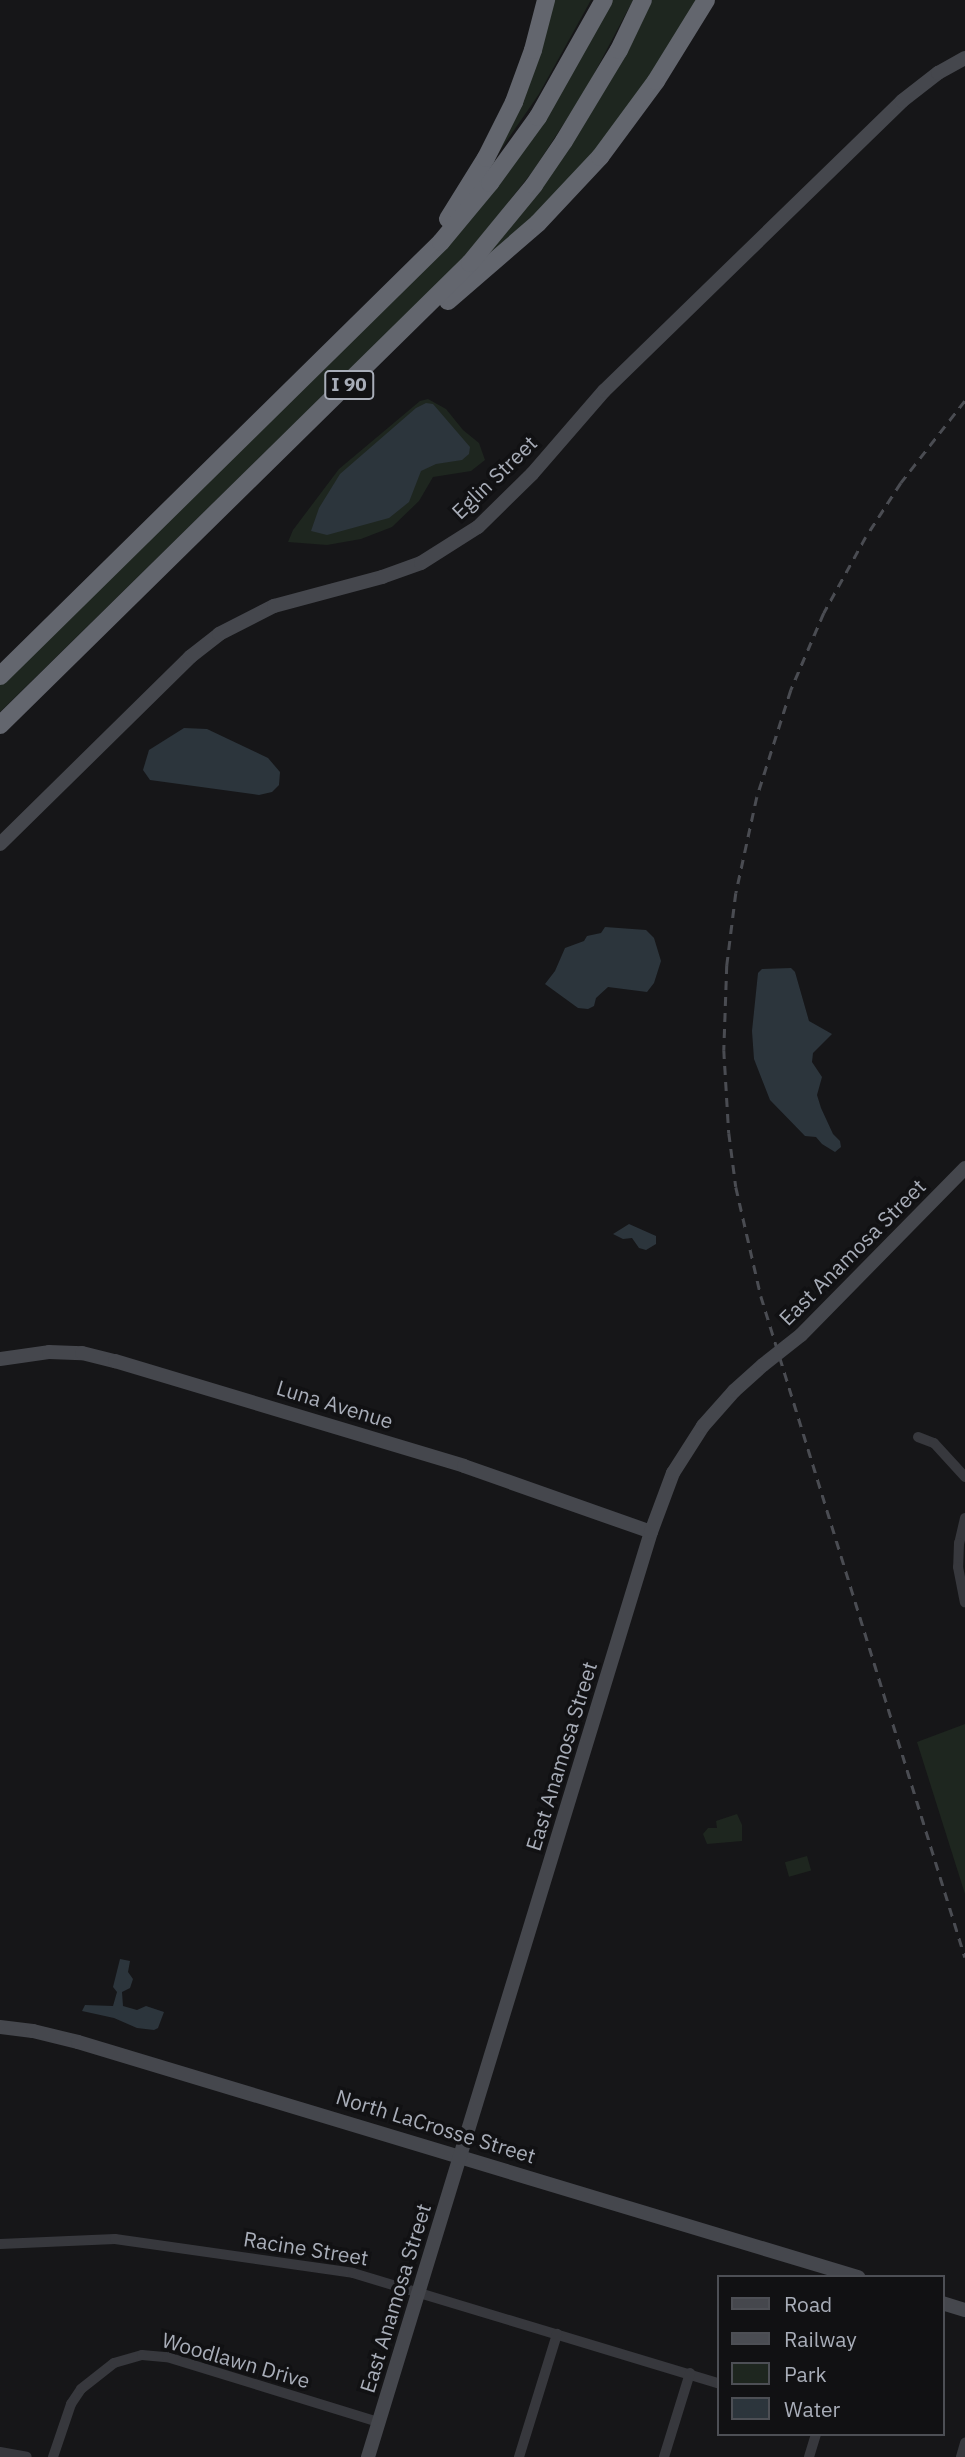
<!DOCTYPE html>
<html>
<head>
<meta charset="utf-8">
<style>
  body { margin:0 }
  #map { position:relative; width:965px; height:2457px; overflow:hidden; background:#161618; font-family:"IBM Plex Sans",sans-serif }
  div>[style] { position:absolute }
  .green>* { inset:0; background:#1e261f; transform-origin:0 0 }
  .water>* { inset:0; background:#2c353c }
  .street>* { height:10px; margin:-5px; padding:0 5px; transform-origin:5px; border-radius:5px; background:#37383d }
  .secondary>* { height:14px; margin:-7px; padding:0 7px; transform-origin:7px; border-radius:7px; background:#45474d }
  .highway>* { height:18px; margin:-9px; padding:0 9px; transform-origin:9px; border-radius:9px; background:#63666e }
  .rail>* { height:2.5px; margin-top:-1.25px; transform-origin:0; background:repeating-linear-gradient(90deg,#4a4c52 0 9px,transparent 0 16px) }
  .secondary-bridge>* { height:14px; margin:-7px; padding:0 7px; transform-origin:7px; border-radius:7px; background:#45474d }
  span { translate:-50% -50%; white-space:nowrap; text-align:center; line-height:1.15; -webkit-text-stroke:7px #111113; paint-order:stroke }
  .shield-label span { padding:2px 5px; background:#111113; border:2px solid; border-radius:5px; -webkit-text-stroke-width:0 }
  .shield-label { font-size:19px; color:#a8adb8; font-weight:700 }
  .street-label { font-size:21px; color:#a8adb8 }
  .legend { position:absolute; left:717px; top:2275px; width:228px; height:161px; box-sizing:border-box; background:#111113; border:2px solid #4d4f55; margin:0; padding:9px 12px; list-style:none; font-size:21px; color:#a8adb8 }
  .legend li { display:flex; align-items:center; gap:14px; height:35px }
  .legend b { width:35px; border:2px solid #4d4f55 }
</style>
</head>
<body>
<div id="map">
  <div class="green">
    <i style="clip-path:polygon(551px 0,591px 0,539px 94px,488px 168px)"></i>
    <i style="clip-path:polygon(611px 0,633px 0,585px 91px,533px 171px,487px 229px,461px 260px,0 712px,0 684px,433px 261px)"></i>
    <i style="clip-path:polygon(652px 0,698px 0,625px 115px,544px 209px,481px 263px,633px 40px)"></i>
    <i style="clip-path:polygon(428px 399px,446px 409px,463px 430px,479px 443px,485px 460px,471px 471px,433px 477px,419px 501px,392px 527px,361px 539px,327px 545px,288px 542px,293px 530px,339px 469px,420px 401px)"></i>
    <i style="clip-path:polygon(965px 1724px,965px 1894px,917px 1742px)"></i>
    <i style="clip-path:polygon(737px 1814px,742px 1825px,742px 1841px,707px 1844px,703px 1834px,708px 1828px,717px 1828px,716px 1821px)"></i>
    <i style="left:807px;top:1856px;width:15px;height:23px;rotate:74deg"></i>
  </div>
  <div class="water">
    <i style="clip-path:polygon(426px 403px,433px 404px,470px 447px,469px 454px,462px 460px,436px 464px,421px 471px,409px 502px,389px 518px,327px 535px,311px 531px,319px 508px,340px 474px,416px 408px)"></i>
    <i style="clip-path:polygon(184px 728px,207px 729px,268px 758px,280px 772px,279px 785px,272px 792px,259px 795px,150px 780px,143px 770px,149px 750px)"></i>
    <i style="clip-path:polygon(605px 927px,646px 930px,654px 938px,661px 961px,654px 983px,647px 992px,608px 987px,596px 998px,594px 1006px,588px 1009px,578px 1008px,545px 984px,555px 971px,565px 948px,584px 941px,587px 936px,601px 933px)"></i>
    <i style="clip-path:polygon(791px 968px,795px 972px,809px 1021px,832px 1034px,813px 1053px,812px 1062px,822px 1077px,817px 1095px,821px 1108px,833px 1134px,840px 1141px,841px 1147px,835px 1152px,822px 1144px,816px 1137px,805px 1136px,770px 1100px,754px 1059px,752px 1031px,758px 973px,762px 969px)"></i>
    <i style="clip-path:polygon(629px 1224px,656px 1236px,656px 1244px,646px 1250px,639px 1248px,632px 1238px,623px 1239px,613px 1234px)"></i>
    <i style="clip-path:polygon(120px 1959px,130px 1961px,128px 1972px,133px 1979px,130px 1988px,122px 1992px,123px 2006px,137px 2010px,146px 2006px,164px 2012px,158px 2028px,154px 2030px,137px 2028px,114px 2018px,82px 2011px,85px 2005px,113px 2006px,117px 1992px,113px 1987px)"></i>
  </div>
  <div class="street">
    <i style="left:918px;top:1437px;width:17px;rotate:21deg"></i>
    <i style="left:934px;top:1443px;width:46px;rotate:47.6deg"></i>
    <i style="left:965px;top:1518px;width:26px;rotate:103deg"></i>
    <i style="left:959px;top:1543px;width:24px;rotate:92deg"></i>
    <i style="left:958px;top:1567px;width:36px;rotate:79deg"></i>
    <i style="left:0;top:2244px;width:115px;rotate:-2.5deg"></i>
    <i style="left:115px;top:2239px;width:240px;rotate:8.1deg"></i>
    <i style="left:353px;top:2273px;width:381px;rotate:16.8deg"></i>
    <i style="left:0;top:2452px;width:27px;rotate:10deg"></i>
    <i style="left:53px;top:2457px;width:56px;rotate:-71.2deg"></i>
    <i style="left:71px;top:2404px;width:18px;rotate:-56deg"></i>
    <i style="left:81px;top:2389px;width:42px;rotate:-38.2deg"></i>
    <i style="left:114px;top:2363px;width:29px;rotate:-16deg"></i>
    <i style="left:142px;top:2355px;width:25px;rotate:5deg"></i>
    <i style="left:167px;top:2357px;width:221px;rotate:17.1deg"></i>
    <i style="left:519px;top:2457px;width:129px;rotate:-72.8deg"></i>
    <i style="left:664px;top:2457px;width:88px;rotate:-72.8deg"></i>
    <i style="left:809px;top:2457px;width:24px;rotate:-73deg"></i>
    <i style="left:961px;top:2457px;width:15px;rotate:-74deg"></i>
  </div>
  <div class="secondary">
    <i style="left:0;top:844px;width:267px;rotate:-44.5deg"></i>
    <i style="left:190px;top:657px;width:37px;rotate:-38deg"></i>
    <i style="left:219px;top:634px;width:62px;rotate:-27deg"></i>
    <i style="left:274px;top:606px;width:112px;rotate:-15deg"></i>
    <i style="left:382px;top:577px;width:41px;rotate:-19.7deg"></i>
    <i style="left:421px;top:563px;width:67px;rotate:-32.3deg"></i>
    <i style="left:478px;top:527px;width:76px;rotate:-44.5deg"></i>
    <i style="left:532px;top:474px;width:110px;rotate:-49.1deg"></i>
    <i style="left:604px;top:391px;width:416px;rotate:-44.2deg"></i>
    <i style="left:902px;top:101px;width:46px;rotate:-37.9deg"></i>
    <i style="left:938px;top:73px;width:31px;rotate:-29deg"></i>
    <i style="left:801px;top:1335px;width:234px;rotate:-45.5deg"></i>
    <i style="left:0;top:1359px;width:49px;rotate:-8.1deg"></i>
    <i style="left:49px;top:1352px;width:33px;rotate:2deg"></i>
    <i style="left:82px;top:1353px;width:34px;rotate:14deg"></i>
    <i style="left:115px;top:1361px;width:364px;rotate:16.7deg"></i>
    <i style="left:464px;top:1466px;width:198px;rotate:19.4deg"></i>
    <i style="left:0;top:2027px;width:33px;rotate:7deg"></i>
    <i style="left:33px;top:2031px;width:46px;rotate:13.7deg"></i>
    <i style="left:78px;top:2042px;width:815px;rotate:16.77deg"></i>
    <i style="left:942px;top:2303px;width:24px;rotate:17deg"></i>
    <i style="left:368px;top:2457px;width:967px;rotate:-72.99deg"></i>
    <i style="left:651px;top:1532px;width:63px;rotate:-69.6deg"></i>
    <i style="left:673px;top:1473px;width:56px;rotate:-57.4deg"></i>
    <i style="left:703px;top:1426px;width:47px;rotate:-48.5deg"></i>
    <i style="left:734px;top:1391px;width:39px;rotate:-42deg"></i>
  </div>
  <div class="highway">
    <i style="left:448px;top:219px;width:72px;rotate:-58.1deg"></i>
    <i style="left:486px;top:158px;width:63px;rotate:-63.4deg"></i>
    <i style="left:514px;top:102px;width:55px;rotate:-69.9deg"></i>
    <i style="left:533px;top:50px;width:52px;rotate:-75.4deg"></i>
    <i style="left:448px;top:301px;width:119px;rotate:-40.9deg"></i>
    <i style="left:538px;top:223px;width:91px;rotate:-46.8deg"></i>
    <i style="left:600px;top:157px;width:94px;rotate:-53.6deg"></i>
    <i style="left:656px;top:81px;width:95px;rotate:-58.3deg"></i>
    <i style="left:0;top:676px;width:619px;rotate:-44.54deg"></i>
    <i style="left:441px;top:242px;width:77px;rotate:-50.3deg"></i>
    <i style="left:490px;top:183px;width:82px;rotate:-54deg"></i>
    <i style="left:538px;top:117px;width:134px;rotate:-60.6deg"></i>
    <i style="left:0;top:725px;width:659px;rotate:-44.51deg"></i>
    <i style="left:470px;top:263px;width:101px;rotate:-50.6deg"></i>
    <i style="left:534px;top:185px;width:53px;rotate:-55.7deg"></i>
    <i style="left:564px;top:141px;width:106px;rotate:-58.9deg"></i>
    <i style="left:619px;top:50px;width:55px;rotate:-64.4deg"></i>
  </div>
  <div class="rail">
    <i style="left:965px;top:401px;width:104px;rotate:128deg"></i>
    <i style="left:901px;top:483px;width:64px;rotate:122.9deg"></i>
    <i style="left:866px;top:537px;width:87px;rotate:118.9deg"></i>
    <i style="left:824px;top:613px;width:84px;rotate:113.2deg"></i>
    <i style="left:791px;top:690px;width:112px;rotate:107.6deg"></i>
    <i style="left:757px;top:797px;width:98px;rotate:102.3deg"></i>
    <i style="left:736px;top:893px;width:73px;rotate:97.1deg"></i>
    <i style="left:727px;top:965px;width:85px;rotate:92deg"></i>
    <i style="left:724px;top:1050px;width:83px;rotate:86.6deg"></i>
    <i style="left:729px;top:1133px;width:54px;rotate:82.6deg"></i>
    <i style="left:736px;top:1187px;width:112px;rotate:77.1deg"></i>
    <i style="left:761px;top:1296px;width:692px;rotate:72.85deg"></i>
  </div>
  <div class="secondary-bridge">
    <i style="left:763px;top:1365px;width:48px;rotate:-38.3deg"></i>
  </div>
  <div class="shield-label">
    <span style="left:349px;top:385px">I 90</span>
  </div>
  <div class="street-label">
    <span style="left:494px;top:477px;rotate:-44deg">Eglin Street</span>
    <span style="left:852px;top:1252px;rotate:-45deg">East Anamosa Street</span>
    <span style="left:335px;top:1404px;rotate:17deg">Luna Avenue</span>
    <span style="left:561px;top:1756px;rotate:-73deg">East Anamosa Street</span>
    <span style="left:436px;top:2126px;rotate:17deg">North LaCrosse Street</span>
    <span style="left:306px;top:2248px;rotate:9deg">Racine Street</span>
    <span style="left:395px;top:2298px;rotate:-73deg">East Anamosa Street</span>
    <span style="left:236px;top:2360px;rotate:16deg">Woodlawn Drive</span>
  </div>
  <ul class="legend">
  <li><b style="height:9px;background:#45474d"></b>Road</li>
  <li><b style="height:9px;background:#4a4c52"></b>Railway</li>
  <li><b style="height:19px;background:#1e261f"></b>Park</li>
  <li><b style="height:19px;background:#2c353c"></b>Water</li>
  </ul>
</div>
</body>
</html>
